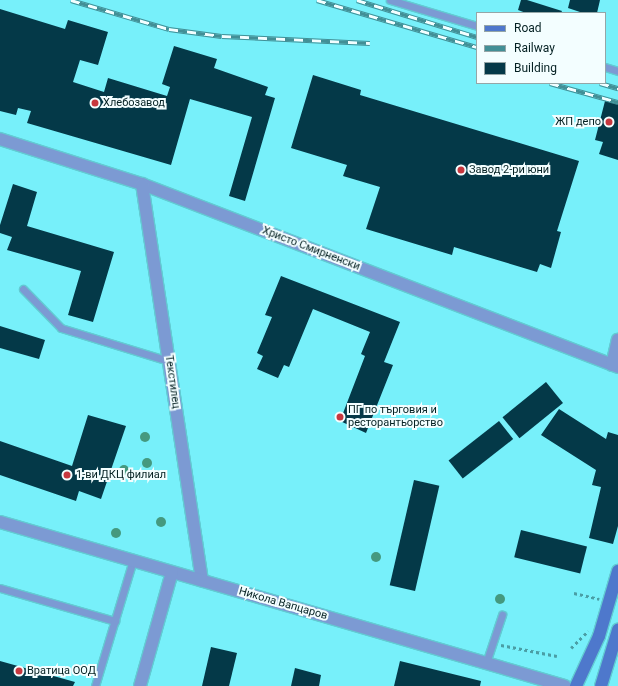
<!DOCTYPE html>
<html>
<head>
<meta charset="utf-8">
<style>
  body { margin:0 }
  #map { position:relative; width:618px; height:686px; overflow:hidden; background:#77f0fa; font-family:Roboto,sans-serif }
  div>[style] { position:absolute }
  .building>* { inset:0; background:#043948; transform-origin:0 0 }
  .path>* { height:2.5px; margin-top:-1.25px; transform-origin:0; background:repeating-linear-gradient(90deg,#4a9ea5 0 3px,transparent 0 6px) }
  .roads { filter:drop-shadow(1px 0 #62cbd3) drop-shadow(-1px 0 #62cbd3) drop-shadow(0 1px #62cbd3) drop-shadow(0 -1px #62cbd3) }
  .lane>* { height:7px; margin:-3.5px; padding:0 3.5px; transform-origin:3.5px; border-radius:3.5px; background:#7c9ad3 }
  .street>* { height:12px; margin:-6px; padding:0 6px; transform-origin:6px; border-radius:6px; background:#7c9ad3 }
  .secondary>* { height:12px; margin:-6px; padding:0 6px; transform-origin:6px; border-radius:6px; background:#4e78cc }
  .rail>* { height:4.5px; margin-top:-2.25px; transform-origin:0; background:repeating-linear-gradient(90deg,#f3feff 0 9px,#428f96 0 18px); box-sizing:border-box; border-block:1px solid #428f96 }
  .trees>* { width:10px; height:10px; margin:-5px; border-radius:50%; background:#45997f }
  .dots>* { width:11px; height:11px; translate:-50% -50%; box-sizing:border-box; border:2px solid #f3feff; border-radius:50% }
  span { translate:-50% -50%; white-space:nowrap; text-align:center; line-height:1.15; -webkit-text-stroke:4px #f3feff; paint-order:stroke }
  .poi-label { font-size:11px; color:#052123 }
  .left { translate:0 -50%; text-align:left }
  .right { translate:-100% -50%; text-align:right }
  .street-label { font-size:11px; color:#052123 }
  .legend { position:absolute; left:476px; top:12px; width:130px; height:72px; box-sizing:border-box; background:#f3feff; border:1px solid #94a6a7; margin:0; padding:5px 7px; list-style:none; font-size:12px; color:#052123 }
  .legend li { display:flex; align-items:center; gap:8px; height:20px }
  .legend b { width:20px; border:1px solid #94a6a7 }
</style>
</head>
<body>
<div id="map">
  <div class="building">
    <i style="clip-path:polygon(521px 0,527px 0,562px 11px,561px 13px,526px 13px,518px 10px)"></i>
    <i style="clip-path:polygon(570px 0,600px 0,597px 13px,583px 13px,568px 8px)"></i>
    <i style="clip-path:polygon(0 9px,65px 29px,68px 20px,108px 32px,98px 65px,80px 60px,73px 82px,104px 92px,108px 78px,167px 96px,170px 87px,162px 84px,174px 46px,217px 59px,214px 68px,268px 87px,265px 95px,275px 98px,245px 201px,229px 196px,252px 117px,190px 99px,171px 165px,27px 123px,31px 111px,18px 108px,16px 115px,0 111px)"></i>
    <i style="clip-path:polygon(313px 75px,361px 90px,360px 95px,579px 161px,557px 231px,561px 232px,551px 268px,540px 264px,537px 272px,454px 247px,452px 255px,366px 229px,380px 187px,343px 176px,347px 165px,291px 148px)"></i>
    <i style="clip-path:polygon(605px 101px,618px 104px,618px 160px,599px 154px,603px 142px,595px 140px)"></i>
    <i style="clip-path:polygon(13px 184px,37px 192px,27px 226px,114px 252px,93px 322px,68px 315px,81px 271px,7px 250px,12px 237px,0 233px,0 225px)"></i>
    <i style="clip-path:polygon(281px 276px,400px 322px,384px 362px,393px 365px,366px 433px,340px 421px,365px 356px,361px 354px,370px 332px,313px 309px,289px 367px,284px 365px,278px 378px,257px 369px,263px 356px,257px 353px,272px 317px,265px 315px)"></i>
    <i style="clip-path:polygon(0 326px,45px 340px,39px 359px,0 348px)"></i>
    <i style="left:546px;top:382px;width:27px;height:56px;rotate:51deg"></i>
    <i style="clip-path:polygon(559px 409px,606px 439px,608px 432px,618px 435px,618px 526px,613px 544px,589px 538px,601px 487px,592px 485px,596px 470px,541px 435px)"></i>
    <i style="clip-path:polygon(88px 415px,126px 426px,101px 499px,79px 491px,76px 501px,0 475px,0 441px,72px 466px)"></i>
    <i style="left:499px;top:421px;width:23px;height:64px;rotate:52deg"></i>
    <i style="left:414px;top:480px;width:26px;height:108px;rotate:13deg"></i>
    <i style="left:521px;top:530px;width:68px;height:28px;rotate:14deg"></i>
    <i style="clip-path:polygon(211px 647px,237px 653px,229px 686px,202px 686px)"></i>
    <i style="clip-path:polygon(0 661px,75px 682px,73px 686px,0 686px)"></i>
    <i style="clip-path:polygon(400px 661px,481px 681px,480px 686px,394px 686px)"></i>
    <i style="clip-path:polygon(295px 668px,321px 675px,319px 686px,291px 686px)"></i>
  </div>
  <div class="path">
    <i style="left:574px;top:593px;width:26px;rotate:13deg"></i>
    <i style="left:501px;top:645px;width:57px;rotate:11.1deg"></i>
    <i style="left:571px;top:648px;width:24px;rotate:-45deg"></i>
  </div>
  <div class="roads">
    <div class="lane">
      <i style="left:390px;top:0;width:91px;rotate:16.6deg"></i>
      <i style="left:605px;top:67px;width:14px;rotate:17deg"></i>
      <i style="left:23px;top:289px;width:54px;rotate:45.7deg"></i>
      <i style="left:61px;top:328px;width:113px;rotate:17deg"></i>
      <i style="left:0;top:588px;width:120px;rotate:16deg"></i>
      <i style="left:486px;top:663px;width:51px;rotate:-71.6deg"></i>
      <i style="left:95px;top:686px;width:132px;rotate:-73.2deg"></i>
    </div>
    <div class="street">
      <i style="left:0;top:139px;width:149px;rotate:17.6deg"></i>
      <i style="left:142px;top:184px;width:510px;rotate:21.03deg"></i>
      <i style="left:142px;top:184px;width:401px;rotate:81.4deg"></i>
      <i style="left:612px;top:365px;width:26px;rotate:-77deg"></i>
      <i style="left:0;top:522px;width:588px;rotate:16.19deg"></i>
      <i style="left:140px;top:686px;width:118px;rotate:-74.3deg"></i>
    </div>
    <div class="secondary">
      <i style="left:576px;top:686px;width:55px;rotate:-65.3deg"></i>
      <i style="left:599px;top:636px;width:68px;rotate:-73.7deg"></i>
      <i style="left:601px;top:686px;width:59px;rotate:-73.1deg"></i>
    </div>
  </div>
  <div class="rail">
    <i style="left:71px;top:0;width:102px;rotate:16.5deg"></i>
    <i style="left:169px;top:29px;width:53px;rotate:7.5deg"></i>
    <i style="left:222px;top:36px;width:148px;rotate:2.7deg"></i>
    <i style="left:317px;top:0;width:167px;rotate:16.4deg"></i>
    <i style="left:357px;top:0;width:126px;rotate:17.1deg"></i>
    <i style="left:550px;top:83px;width:71px;rotate:15.6deg"></i>
    <i style="left:600px;top:83px;width:19px;rotate:16deg"></i>
  </div>
  <div class="trees">
    <i style="left:145px;top:437px"></i>
    <i style="left:147px;top:463px"></i>
    <i style="left:124px;top:470px"></i>
    <i style="left:161px;top:522px"></i>
    <i style="left:116px;top:533px"></i>
    <i style="left:376px;top:557px"></i>
    <i style="left:500px;top:599px"></i>
  </div>
  <div class="dots">
    <i style="left:95px;top:103px;background:#c7373e"></i>
    <i style="left:609px;top:122px;background:#c7373e"></i>
    <i style="left:461px;top:170px;background:#c7373e"></i>
    <i style="left:340px;top:417px;background:#c7373e"></i>
    <i style="left:67px;top:475px;background:#c7373e"></i>
    <i style="left:19px;top:671px;background:#c7373e"></i>
  </div>
  <div class="poi-label">
    <span class="left" style="left:103px;top:103px">Хлебозавод</span>
    <span class="right" style="left:601px;top:122px">ЖП депо</span>
    <span class="left" style="left:469px;top:170px">Завод 2-ри юни</span>
    <span class="left" style="left:348px;top:417px">ПГ по търговия и<br>ресторантьорство</span>
    <span class="left" style="left:76px;top:475px">1-ви ДКЦ филиал</span>
    <span class="left" style="left:27px;top:671px">Вратица ООД</span>
  </div>
  <div class="street-label">
    <span style="left:311px;top:249px;rotate:21deg">Христо Смирненски</span>
    <span style="left:172px;top:382px;rotate:82deg">Текстилец</span>
    <span style="left:283px;top:604px;rotate:16deg">Никола Вапцаров</span>
  </div>
  <ul class="legend">
  <li><b style="height:5px;background:#4e78cc"></b>Road</li>
  <li><b style="height:5px;background:#428f96"></b>Railway</li>
  <li><b style="height:11px;background:#043948"></b>Building</li>
  </ul>
</div>
</body>
</html>
